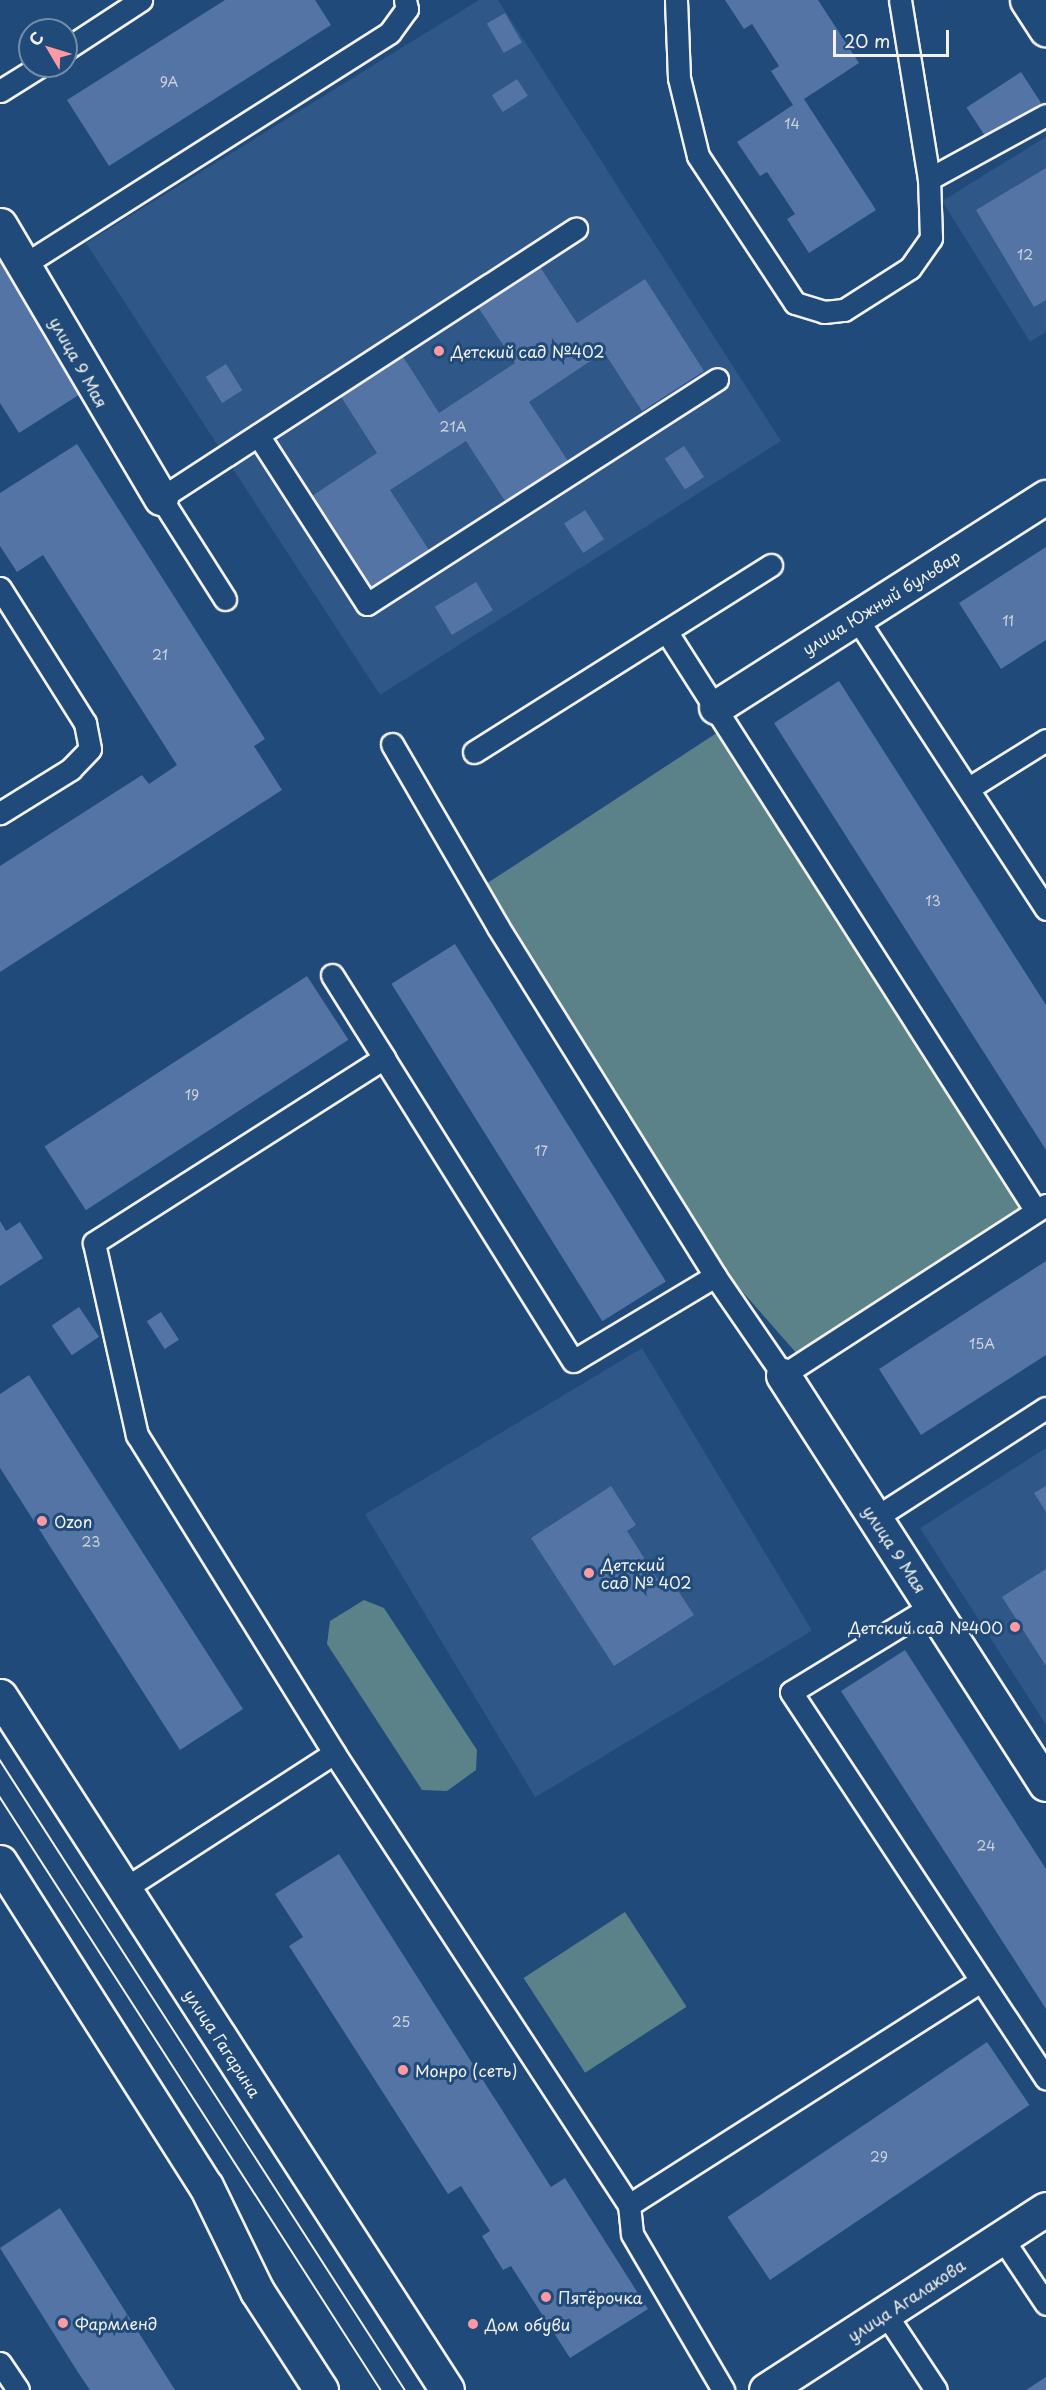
<!DOCTYPE html>
<html>
<head>
<meta charset="utf-8">
<style>
  body { margin:0 }
  #map { position:relative; width:1046px; height:2390px; overflow:hidden; background:#1f4a7a; font-family:"Playpen Sans",sans-serif }
  div>[style] { position:absolute }
  .built>* { inset:0; background:#2f5787; transform-origin:0 0 }
  .green>* { inset:0; background:#5b8288; transform-origin:0 0 }
  .building>* { inset:0; background:#5374a4; transform-origin:0 0 }
  .roads { filter:drop-shadow(2px 0 #f4f1e8) drop-shadow(-2px 0 #f4f1e8) drop-shadow(0 2px #f4f1e8) drop-shadow(0 -2px #f4f1e8) }
  .service>* { height:21px; margin:-10.5px; padding:0 10.5px; transform-origin:10.5px; border-radius:10.5px; background:#1f4a7a }
  .minor>* { height:33px; margin:-16.5px; padding:0 16.5px; transform-origin:16.5px; border-radius:16.5px; background:#1f4a7a }
  .secondary>* { height:33px; margin:-16.5px; padding:0 16.5px; transform-origin:16.5px; border-radius:16.5px; background:#1f4a7a }
  .tram>* { height:1.5px; margin:-0.75px; padding:0 0.75px; transform-origin:0.75px; border-radius:0.75px; background:#f4f1e8 }
  .dots>* { width:16px; height:16px; translate:-50% -50%; box-sizing:border-box; border:3px solid #1f4a7a; border-radius:50% }
  span { translate:-50% -50%; white-space:nowrap; text-align:center; line-height:1.15; -webkit-text-stroke:6px #1f4a7a; paint-order:stroke }
  .number-label { font-size:14px; color:#ccd2d7 }
  .number-label span { -webkit-text-stroke-width:0 }
  .poi-label { font-size:16px; color:#f4f1e8 }
  .left { translate:0 -50%; text-align:left }
  .right { translate:-100% -50%; text-align:right }
  .street-label { font-size:16px; color:#f4f1e8 }
  .north { position:absolute; left:18px; top:18px; width:60px; height:60px; box-sizing:border-box; background:#1f4a7a; border:2px solid #748da6; border-radius:50%; rotate:308deg; font-size:16px; font-weight:700; line-height:24px; text-align:center; color:#f4f1e8 }
  .north::after { content:''; display:block; margin:auto; width:21px; height:27px; background:#ff9aa2; clip-path:polygon(50% 0,100% 100%,50% 72%,0 100%) }
  .scale { position:absolute; left:833px; top:30px; width:116px; height:27px; box-sizing:border-box; border:3px solid #f4f1e8; border-top:0; padding-left:8px; font-size:18px; line-height:21px; white-space:nowrap; color:#f4f1e8; -webkit-text-stroke:4px #1f4a7a; paint-order:stroke }
</style>
</head>
<body>
<div id="map">
  <div class="built">
    <i style="clip-path:polygon(479px 0,498px 0,781px 441px,380px 695px,86px 243px)"></i>
    <i style="clip-path:polygon(1046px 137px,1046px 332px,1030px 342px,942px 201px)"></i>
    <i style="left:642px;top:1348px;width:330px;height:323px;rotate:59deg"></i>
    <i style="clip-path:polygon(1046px 1448px,1046px 1725px,920px 1528px)"></i>
  </div>
  <div class="green">
    <i style="clip-path:polygon(738px 719px,1032px 1225px,806px 1364px,734px 1282px,483px 886px)"></i>
    <i style="clip-path:polygon(364px 1600px,384px 1608px,477px 1750px,476px 1770px,447px 1791px,422px 1790px,327px 1644px,330px 1621px)"></i>
    <i style="left:625px;top:1912px;width:113px;height:121px;rotate:57deg"></i>
  </div>
  <div class="building">
    <i style="clip-path:polygon(225px 0,315px 0,331px 25px,109px 166px,67px 100px)"></i>
    <i style="clip-path:polygon(725px 0,818px 0,859px 63px,804px 99px,876px 210px,809px 253px,787px 219px,795px 214px,767px 172px,760px 176px,737px 142px,793px 105px,771px 71px,779px 66px,752px 24px,744px 29px)"></i>
    <i style="left:505px;top:13px;width:34px;height:21px;rotate:60deg"></i>
    <i style="left:1021px;top:72px;width:37px;height:65px;rotate:57deg"></i>
    <i style="left:517px;top:79px;width:20px;height:30px;rotate:57deg"></i>
    <i style="clip-path:polygon(1046px 168px,1046px 300px,1034px 307px,976px 210px)"></i>
    <i style="clip-path:polygon(0 257px,85px 391px,19px 433px,0 403px)"></i>
    <i style="clip-path:polygon(538px 264px,577px 323px,645px 279px,704px 371px,642px 411px,604px 352px,529px 402px,568px 461px,505px 501px,466px 441px,390px 490px,429px 550px,368px 589px,309px 498px,377px 453px,338px 392px,400px 352px,439px 413px,515px 363px,476px 304px)"></i>
    <i style="left:226px;top:364px;width:31px;height:24px;rotate:58deg"></i>
    <i style="clip-path:polygon(77px 444px,265px 739px,254px 746px,282px 790px,0 972px,0 866px,142px 775px,149px 784px,177px 765px,43px 555px,17px 572px,0 546px,0 493px)"></i>
    <i style="left:684px;top:446px;width:37px;height:23px;rotate:57deg"></i>
    <i style="left:585px;top:510px;width:35px;height:25px;rotate:57deg"></i>
    <i style="clip-path:polygon(1046px 547px,1046px 640px,1001px 669px,959px 603px)"></i>
    <i style="left:476px;top:582px;width:33px;height:48px;rotate:59deg"></i>
    <i style="clip-path:polygon(839px 681px,1046px 1005px,1046px 1150px,774px 723px)"></i>
    <i style="left:455px;top:944px;width:398px;height:75px;rotate:58deg"></i>
    <i style="left:307px;top:976px;width:76px;height:313px;rotate:57deg"></i>
    <i style="clip-path:polygon(0 1221px,6px 1231px,20px 1222px,43px 1258px,0 1286px)"></i>
    <i style="clip-path:polygon(1046px 1261px,1046px 1355px,921px 1435px,879px 1369px)"></i>
    <i style="left:79px;top:1307px;width:36px;height:33px;rotate:56deg"></i>
    <i style="left:161px;top:1312px;width:33px;height:17px;rotate:57deg"></i>
    <i style="clip-path:polygon(29px 1375px,243px 1709px,180px 1750px,0 1468px,0 1394px)"></i>
    <i style="clip-path:polygon(611px 1486px,636px 1525px,627px 1531px,660px 1583px,669px 1577px,694px 1615px,614px 1666px,531px 1538px)"></i>
    <i style="clip-path:polygon(1046px 1486px,1046px 1512px,1034px 1493px)"></i>
    <i style="clip-path:polygon(1046px 1569px,1046px 1666px,1002px 1597px)"></i>
    <i style="clip-path:polygon(905px 1650px,1046px 1869px,1046px 2009px,841px 1691px)"></i>
    <i style="clip-path:polygon(339px 1854px,551px 2187px,565px 2178px,648px 2309px,570px 2358px,511px 2266px,503px 2270px,482px 2236px,490px 2231px,461px 2186px,448px 2194px,289px 1946px,303px 1937px,275px 1894px)"></i>
    <i style="left:987px;top:2042px;width:76px;height:313px;rotate:56deg"></i>
    <i style="clip-path:polygon(60px 2208px,175px 2390px,90px 2390px,79px 2374px,0 2248px)"></i>
    <i style="clip-path:polygon(1046px 2377px,1046px 2390px,1026px 2390px)"></i>
  </div>
  <div class="roads">
    <div class="service">
      <i style="left:676px;top:0;width:78px;rotate:87.8deg"></i>
      <i style="left:679px;top:78px;width:80px;rotate:76.3deg"></i>
      <i style="left:698px;top:156px;width:176px;rotate:56.6deg"></i>
      <i style="left:795px;top:303px;width:30px;rotate:17deg"></i>
      <i style="left:824px;top:312px;width:20px;rotate:-6deg"></i>
      <i style="left:844px;top:310px;width:78px;rotate:-32.5deg"></i>
      <i style="left:910px;top:268px;width:37px;rotate:-55deg"></i>
      <i style="left:931px;top:238px;width:59px;rotate:-91.9deg"></i>
      <i style="left:929px;top:179px;width:133px;rotate:-28.7deg"></i>
      <i style="left:900px;top:0;width:181px;rotate:80.8deg"></i>
      <i style="left:66px;top:49px;width:90px;rotate:-33.2deg"></i>
      <i style="left:0;top:91px;width:47px;rotate:-32deg"></i>
      <i style="left:25px;top:264px;width:432px;rotate:-32.4deg"></i>
      <i style="left:390px;top:32px;width:29px;rotate:-54deg"></i>
      <i style="left:407px;top:9px;width:9px;rotate:-103deg"></i>
      <i style="left:258px;top:435px;width:201px;rotate:57.2deg"></i>
      <i style="left:367px;top:604px;width:416px;rotate:-32.7deg"></i>
      <i style="left:0;top:588px;width:160px;rotate:57.8deg"></i>
      <i style="left:85px;top:723px;width:26px;rotate:79deg"></i>
      <i style="left:90px;top:749px;width:28px;rotate:134deg"></i>
      <i style="left:71px;top:769px;width:84px;rotate:148.2deg"></i>
      <i style="left:225px;top:599px;width:120px;rotate:-122.4deg"></i>
      <i style="left:161px;top:498px;width:495px;rotate:-33deg"></i>
      <i style="left:857px;top:619px;width:346px;rotate:56.9deg"></i>
      <i style="left:666px;top:631px;width:688px;rotate:57.46deg"></i>
      <i style="left:392px;top:744px;width:211px;rotate:59.9deg"></i>
      <i style="left:498px;top:927px;width:411px;rotate:58.1deg"></i>
      <i style="left:715px;top:1276px;width:120px;rotate:55.5deg"></i>
      <i style="left:783px;top:1375px;width:313px;rotate:-32.9deg"></i>
      <i style="left:474px;top:752px;width:351px;rotate:-32.2deg"></i>
      <i style="left:969px;top:788px;width:91px;rotate:-31.9deg"></i>
      <i style="left:332px;top:975px;width:98px;rotate:57.9deg"></i>
      <i style="left:715px;top:1276px;width:165px;rotate:149.1deg"></i>
      <i style="left:573px;top:1361px;width:357px;rotate:-122deg"></i>
      <i style="left:384px;top:1058px;width:344px;rotate:147.5deg"></i>
      <i style="left:94px;top:1243px;width:197px;rotate:77.4deg"></i>
      <i style="left:137px;top:1435px;width:374px;rotate:58.2deg"></i>
      <i style="left:334px;top:1753px;width:540px;rotate:56.87deg"></i>
      <i style="left:629px;top:2205px;width:29px;rotate:84deg"></i>
      <i style="left:632px;top:2234px;width:181px;rotate:59.7deg"></i>
      <i style="left:875px;top:1518px;width:203px;rotate:-32.8deg"></i>
      <i style="left:932px;top:1606px;width:165px;rotate:148.6deg"></i>
      <i style="left:791px;top:1692px;width:463px;rotate:56.6deg"></i>
      <i style="left:124px;top:1889px;width:250px;rotate:-32.9deg"></i>
      <i style="left:629px;top:2205px;width:417px;rotate:-32.5deg"></i>
      <i style="left:1002px;top:2238px;width:79px;rotate:56.3deg"></i>
      <i style="left:885px;top:2313px;width:92px;rotate:56.5deg"></i>
      <i style="left:0;top:2363px;width:32px;rotate:56deg"></i>
    </div>
    <div class="minor">
      <i style="left:1027px;top:0;width:35px;rotate:57deg"></i>
      <i style="left:0;top:225px;width:317px;rotate:59.5deg"></i>
      <i style="left:716px;top:707px;width:391px;rotate:-32.5deg"></i>
      <i style="left:783px;top:1375px;width:486px;rotate:57.3deg"></i>
      <i style="left:766px;top:2390px;width:333px;rotate:-32.9deg"></i>
    </div>
    <div class="secondary">
      <i style="left:0;top:1696px;width:825px;rotate:57.21deg"></i>
      <i style="left:0;top:1862px;width:384px;rotate:57.6deg"></i>
      <i style="left:206px;top:2186px;width:117px;rotate:64.1deg"></i>
      <i style="left:257px;top:2291px;width:118px;rotate:57.1deg"></i>
    </div>
  </div>
  <div class="tram">
    <i style="left:0;top:1760px;width:749px;rotate:57.26deg"></i>
    <i style="left:0;top:1797px;width:705px;rotate:57.28deg"></i>
  </div>
  <div class="dots">
    <i style="left:439px;top:351px;background:#ff9aa2"></i>
    <i style="left:42px;top:1521px;background:#ff9aa2"></i>
    <i style="left:589px;top:1573px;background:#ff9aa2"></i>
    <i style="left:1015px;top:1627px;background:#ff9aa2"></i>
    <i style="left:403px;top:2070px;background:#ff9aa2"></i>
    <i style="left:546px;top:2297px;background:#ff9aa2"></i>
    <i style="left:63px;top:2323px;background:#ff9aa2"></i>
    <i style="left:473px;top:2324px;background:#ff9aa2"></i>
  </div>
  <div class="number-label">
    <span style="left:169px;top:82px">9А</span>
    <span style="left:792px;top:124px">14</span>
    <span style="left:1025px;top:255px">12</span>
    <span style="left:453px;top:427px">21А</span>
    <span style="left:1008px;top:621px">11</span>
    <span style="left:160px;top:655px">21</span>
    <span style="left:933px;top:901px">13</span>
    <span style="left:192px;top:1095px">19</span>
    <span style="left:541px;top:1151px">17</span>
    <span style="left:982px;top:1344px">15А</span>
    <span style="left:91px;top:1542px">23</span>
    <span style="left:986px;top:1846px">24</span>
    <span style="left:401px;top:2022px">25</span>
    <span style="left:879px;top:2157px">29</span>
  </div>
  <div class="poi-label">
    <span class="left" style="left:451px;top:351px">Детский сад №402</span>
    <span class="left" style="left:54px;top:1521px">Ozon</span>
    <span class="left" style="left:601px;top:1573px">Детский<br>сад № 402</span>
    <span class="right" style="left:1003px;top:1627px">Детский сад №400</span>
    <span class="left" style="left:415px;top:2070px">Монро (сеть)</span>
    <span class="left" style="left:558px;top:2297px">Пятёрочка</span>
    <span class="left" style="left:75px;top:2323px">Фармленд</span>
    <span class="left" style="left:485px;top:2324px">Дом обуви</span>
  </div>
  <div class="street-label">
    <span style="left:79px;top:362px;rotate:61deg">улица 9 Мая</span>
    <span style="left:881px;top:602px;rotate:-32deg">улица Южный бульвар</span>
    <span style="left:895px;top:1549px;rotate:57deg">улица 9 Мая</span>
    <span style="left:223px;top:2043px;rotate:57deg">улица Гагарина</span>
    <span style="left:906px;top:2300px;rotate:-33deg">улица Агалакова</span>
  </div>
  <div class="north">С</div>
  <div class="scale">20 m</div>
</div>
</body>
</html>
